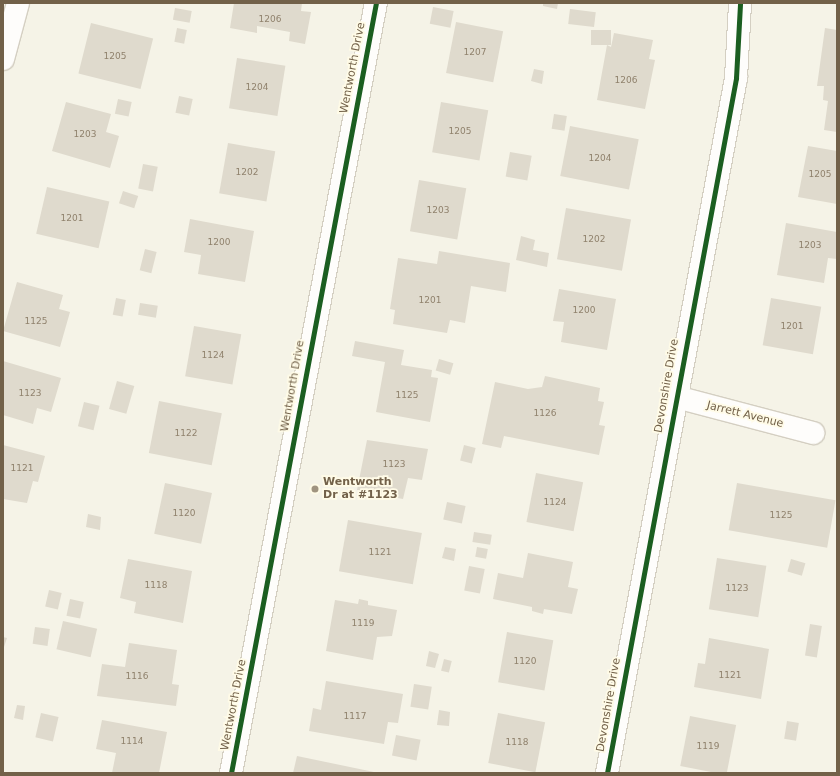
<!DOCTYPE html>
<html>
<head>
<meta charset="utf-8">
<style>
  body { margin:0 }
  #map { position:relative; width:840px; height:776px; overflow:hidden; background:#f5f3e7; font-family:"DejaVu Sans",sans-serif }
  div>[style] { position:absolute }
  .building>* { inset:0; background:#dfdacd; transform-origin:0 0 }
  .roads { filter:drop-shadow(1px 0 #d4cfc2) drop-shadow(-1px 0 #d4cfc2) drop-shadow(0 1px #d4cfc2) drop-shadow(0 -1px #d4cfc2) }
  .minor>* { height:22px; margin:-11px; padding:0 11px; transform-origin:11px; border-radius:11px; background:#fefdfb }
  .cycleway>* { height:5px; margin:-2.5px; padding:0 2.5px; transform-origin:2.5px; border-radius:2.5px; background:#1b5e20 }
  .dots>* { width:11px; height:11px; translate:-50% -50%; box-sizing:border-box; border:2px solid #fffbe7; border-radius:50% }
  span { translate:-50% -50%; white-space:nowrap; text-align:center; line-height:1.15; -webkit-text-stroke:3.5px #fffbe7; paint-order:stroke }
  .number-label { font-size:9px; color:#90826d }
  .number-label span { -webkit-text-stroke-width:0 }
  .street-label { font-size:11px; color:#726149 }
  .poi-label { font-size:11px; color:#726149; font-weight:700 }
  .left { translate:0 -50%; text-align:left }
  .frame { position:absolute; inset:0; border:4px solid #726149; pointer-events:none }
</style>
</head>
<body>
<div id="map">
  <div class="building">
    <i style="clip-path:polygon(234px 3px,302px 3px,301px 11px,311px 12px,305px 44px,289px 41px,290px 32px,257px 26px,257px 33px,230px 28px)"></i>
    <i style="clip-path:polygon(543px 3px,558px 3px,557px 9px,543px 6px)"></i>
    <i style="left:433px;top:7px;width:21px;height:17px;rotate:11deg"></i>
    <i style="left:175px;top:8px;width:17px;height:12px;rotate:10deg"></i>
    <i style="left:570px;top:9px;width:26px;height:15px;rotate:7deg"></i>
    <i style="left:456px;top:22px;width:48px;height:52px;rotate:11deg"></i>
    <i style="left:91px;top:23px;width:64px;height:52px;rotate:14deg"></i>
    <i style="left:177px;top:28px;width:10px;height:14px;rotate:11deg"></i>
    <i style="clip-path:polygon(825px 28px,837px 30px,837px 132px,824px 130px,828px 101px,823px 100px,824px 86px,817px 86px)"></i>
    <i style="left:591px;top:30px;width:20px;height:15px"></i>
    <i style="clip-path:polygon(614px 33px,653px 40px,649px 59px,655px 60px,645px 109px,597px 100px,607px 45px,611px 47px)"></i>
    <i style="left:237px;top:58px;width:49px;height:51px;rotate:9deg"></i>
    <i style="clip-path:polygon(534px 69px,544px 71px,542px 84px,531px 81px)"></i>
    <i style="left:179px;top:96px;width:14px;height:17px;rotate:12deg"></i>
    <i style="left:118px;top:99px;width:14px;height:15px;rotate:12deg"></i>
    <i style="clip-path:polygon(66px 102px,111px 114px,106px 132px,119px 136px,110px 168px,52px 151px)"></i>
    <i style="left:441px;top:102px;width:48px;height:51px;rotate:10deg"></i>
    <i style="left:554px;top:114px;width:13px;height:15px;rotate:9deg"></i>
    <i style="left:570px;top:126px;width:70px;height:51px;rotate:11deg"></i>
    <i style="left:228px;top:143px;width:48px;height:51px;rotate:10deg"></i>
    <i style="clip-path:polygon(808px 146px,837px 151px,837px 204px,798px 197px)"></i>
    <i style="left:510px;top:152px;width:22px;height:25px;rotate:10deg"></i>
    <i style="left:143px;top:164px;width:15px;height:25px;rotate:11deg"></i>
    <i style="left:419px;top:180px;width:48px;height:52px;rotate:10deg"></i>
    <i style="left:47px;top:187px;width:64px;height:48px;rotate:13deg"></i>
    <i style="left:123px;top:191px;width:16px;height:13px;rotate:18deg"></i>
    <i style="left:566px;top:208px;width:66px;height:52px;rotate:10deg"></i>
    <i style="clip-path:polygon(190px 219px,254px 231px,245px 282px,198px 274px,201px 255px,184px 252px)"></i>
    <i style="clip-path:polygon(786px 223px,837px 232px,837px 259px,828px 258px,824px 283px,777px 275px)"></i>
    <i style="clip-path:polygon(521px 236px,535px 240px,533px 250px,549px 253px,547px 267px,516px 260px)"></i>
    <i style="left:145px;top:249px;width:12px;height:22px;rotate:14deg"></i>
    <i style="clip-path:polygon(439px 251px,510px 263px,506px 292px,471px 286px,465px 323px,450px 320px,447px 333px,393px 324px,395px 310px,390px 309px,398px 258px,437px 264px)"></i>
    <i style="clip-path:polygon(17px 282px,63px 295px,59px 309px,70px 312px,60px 347px,3px 331px)"></i>
    <i style="clip-path:polygon(559px 289px,616px 299px,607px 350px,561px 342px,564px 322px,553px 321px)"></i>
    <i style="left:116px;top:298px;width:10px;height:17px;rotate:11deg"></i>
    <i style="left:771px;top:298px;width:51px;height:48px;rotate:10deg"></i>
    <i style="left:140px;top:303px;width:18px;height:12px;rotate:9deg"></i>
    <i style="left:194px;top:326px;width:48px;height:51px;rotate:10deg"></i>
    <i style="clip-path:polygon(355px 341px,404px 350px,401px 365px,432px 370px,431px 377px,438px 378px,430px 422px,376px 412px,385px 362px,352px 356px)"></i>
    <i style="left:439px;top:359px;width:15px;height:12px;rotate:16deg"></i>
    <i style="clip-path:polygon(3px 361px,61px 378px,51px 412px,37px 408px,33px 424px,3px 415px)"></i>
    <i style="clip-path:polygon(545px 376px,600px 388px,598px 401px,604px 402px,599px 425px,605px 426px,599px 455px,504px 436px,501px 448px,482px 444px,495px 382px,528px 389px,542px 387px)"></i>
    <i style="left:117px;top:381px;width:18px;height:29px;rotate:16deg"></i>
    <i style="left:159px;top:401px;width:64px;height:53px;rotate:11deg"></i>
    <i style="left:84px;top:402px;width:16px;height:25px;rotate:14deg"></i>
    <i style="clip-path:polygon(367px 440px,428px 449px,422px 480px,408px 478px,403px 499px,357px 490px)"></i>
    <i style="clip-path:polygon(3px 445px,45px 456px,38px 482px,33px 481px,27px 503px,3px 499px)"></i>
    <i style="left:464px;top:445px;width:12px;height:16px;rotate:14deg"></i>
    <i style="left:536px;top:473px;width:48px;height:50px;rotate:11deg"></i>
    <i style="left:165px;top:483px;width:48px;height:52px;rotate:12deg"></i>
    <i style="left:737px;top:483px;width:100px;height:48px;rotate:10deg"></i>
    <i style="left:447px;top:502px;width:19px;height:18px;rotate:12deg"></i>
    <i style="clip-path:polygon(88px 514px,101px 517px,100px 530px,86px 527px)"></i>
    <i style="left:348px;top:520px;width:75px;height:52px;rotate:10deg"></i>
    <i style="left:474px;top:532px;width:18px;height:10px;rotate:9deg"></i>
    <i style="clip-path:polygon(445px 547px,456px 549px,454px 561px,442px 558px)"></i>
    <i style="left:477px;top:547px;width:11px;height:10px;rotate:10deg"></i>
    <i style="clip-path:polygon(528px 553px,573px 562px,568px 587px,578px 589px,572px 614px,544px 609px,543px 614px,532px 611px,532px 607px,493px 599px,498px 573px,523px 578px)"></i>
    <i style="left:717px;top:558px;width:50px;height:52px;rotate:9deg"></i>
    <i style="clip-path:polygon(128px 559px,192px 571px,183px 623px,134px 613px,136px 602px,120px 598px)"></i>
    <i style="left:791px;top:559px;width:15px;height:13px;rotate:16deg"></i>
    <i style="left:469px;top:566px;width:16px;height:25px;rotate:11deg"></i>
    <i style="left:49px;top:590px;width:13px;height:17px;rotate:13deg"></i>
    <i style="left:70px;top:599px;width:14px;height:17px;rotate:12deg"></i>
    <i style="clip-path:polygon(359px 599px,368px 601px,368px 605px,397px 610px,392px 636px,377px 637px,373px 660px,326px 651px,335px 600px,358px 604px)"></i>
    <i style="left:63px;top:621px;width:35px;height:29px;rotate:13deg"></i>
    <i style="left:810px;top:624px;width:12px;height:32px;rotate:9deg"></i>
    <i style="left:35px;top:627px;width:15px;height:17px;rotate:8deg"></i>
    <i style="left:507px;top:632px;width:47px;height:51px;rotate:10deg"></i>
    <i style="clip-path:polygon(3px 637px,7px 638px,3px 650px)"></i>
    <i style="clip-path:polygon(709px 638px,769px 649px,761px 699px,694px 687px,698px 663px,705px 664px)"></i>
    <i style="clip-path:polygon(129px 643px,177px 650px,172px 684px,179px 685px,176px 706px,97px 696px,102px 664px,125px 667px)"></i>
    <i style="clip-path:polygon(429px 651px,439px 654px,435px 668px,426px 666px)"></i>
    <i style="left:444px;top:659px;width:8px;height:12px;rotate:14deg"></i>
    <i style="clip-path:polygon(326px 681px,403px 694px,398px 723px,388px 722px,384px 744px,309px 731px,313px 708px,321px 710px)"></i>
    <i style="left:414px;top:684px;width:18px;height:23px;rotate:9deg"></i>
    <i style="clip-path:polygon(17px 705px,25px 706px,23px 720px,14px 718px)"></i>
    <i style="clip-path:polygon(439px 710px,450px 712px,449px 726px,437px 725px)"></i>
    <i style="left:41px;top:713px;width:18px;height:25px;rotate:13deg"></i>
    <i style="left:498px;top:713px;width:48px;height:51px;rotate:11deg"></i>
    <i style="left:690px;top:716px;width:47px;height:51px;rotate:11deg"></i>
    <i style="clip-path:polygon(102px 720px,167px 732px,159px 773px,112px 773px,116px 753px,96px 749px)"></i>
    <i style="left:787px;top:721px;width:12px;height:18px;rotate:9deg"></i>
    <i style="left:396px;top:735px;width:25px;height:21px;rotate:11deg"></i>
    <i style="clip-path:polygon(297px 756px,374px 772px,374px 773px,293px 773px)"></i>
  </div>
  <div class="roads">
    <div class="minor">
      <i style="left:3px;top:59px;width:58px;rotate:-75deg"></i>
      <i style="left:676px;top:397px;width:142px;rotate:14.7deg"></i>
      <i style="left:231px;top:773px;width:784px;rotate:-79.34deg"></i>
      <i style="left:607px;top:773px;width:707px;rotate:-79.48deg"></i>
      <i style="left:736px;top:78px;width:75px;rotate:-86.9deg"></i>
    </div>
  </div>
  <div class="cycleway">
    <i style="left:231px;top:773px;width:784px;rotate:-79.34deg"></i>
    <i style="left:607px;top:773px;width:707px;rotate:-79.48deg"></i>
    <i style="left:736px;top:78px;width:75px;rotate:-86.9deg"></i>
  </div>
  <div class="dots">
    <i style="left:315px;top:489px;background:#a09480"></i>
  </div>
  <div class="number-label">
    <span style="left:270px;top:19px">1206</span>
    <span style="left:475px;top:52px">1207</span>
    <span style="left:115px;top:56px">1205</span>
    <span style="left:626px;top:80px">1206</span>
    <span style="left:257px;top:87px">1204</span>
    <span style="left:460px;top:131px">1205</span>
    <span style="left:85px;top:134px">1203</span>
    <span style="left:600px;top:158px">1204</span>
    <span style="left:247px;top:172px">1202</span>
    <span style="left:820px;top:174px">1205</span>
    <span style="left:438px;top:210px">1203</span>
    <span style="left:72px;top:218px">1201</span>
    <span style="left:594px;top:239px">1202</span>
    <span style="left:219px;top:242px">1200</span>
    <span style="left:810px;top:245px">1203</span>
    <span style="left:430px;top:300px">1201</span>
    <span style="left:584px;top:310px">1200</span>
    <span style="left:36px;top:321px">1125</span>
    <span style="left:792px;top:326px">1201</span>
    <span style="left:213px;top:355px">1124</span>
    <span style="left:30px;top:393px">1123</span>
    <span style="left:407px;top:395px">1125</span>
    <span style="left:545px;top:413px">1126</span>
    <span style="left:186px;top:433px">1122</span>
    <span style="left:394px;top:464px">1123</span>
    <span style="left:22px;top:468px">1121</span>
    <span style="left:555px;top:502px">1124</span>
    <span style="left:184px;top:513px">1120</span>
    <span style="left:781px;top:515px">1125</span>
    <span style="left:380px;top:552px">1121</span>
    <span style="left:156px;top:585px">1118</span>
    <span style="left:737px;top:588px">1123</span>
    <span style="left:363px;top:623px">1119</span>
    <span style="left:525px;top:661px">1120</span>
    <span style="left:730px;top:675px">1121</span>
    <span style="left:137px;top:676px">1116</span>
    <span style="left:355px;top:716px">1117</span>
    <span style="left:132px;top:741px">1114</span>
    <span style="left:517px;top:742px">1118</span>
    <span style="left:708px;top:746px">1119</span>
  </div>
  <div class="street-label">
    <span style="left:353px;top:68px;rotate:-79deg">Wentworth Drive</span>
    <span style="left:293px;top:386px;rotate:-80deg">Wentworth Drive</span>
    <span style="left:667px;top:386px;rotate:-80deg">Devonshire Drive</span>
    <span style="left:745px;top:415px;rotate:14deg">Jarrett Avenue</span>
    <span style="left:234px;top:705px;rotate:-79deg">Wentworth Drive</span>
    <span style="left:609px;top:705px;rotate:-80deg">Devonshire Drive</span>
  </div>
  <div class="poi-label">
    <span class="left" style="left:323px;top:489px">Wentworth<br>Dr at #1123</span>
  </div>
  <div class="frame"></div>
</div>
</body>
</html>
